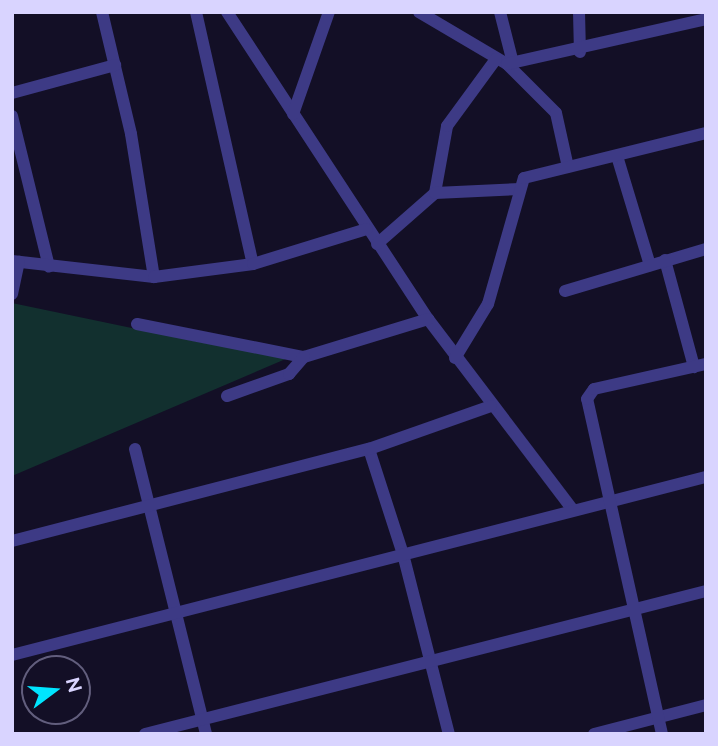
<!DOCTYPE html>
<html>
<head>
<meta charset="utf-8">
<style>
  body { margin:0 }
  #map { position:relative; width:718px; height:746px; overflow:hidden; background:#130f26; font-family:Raleway,sans-serif }
  div>[style] { position:absolute }
  .green>* { inset:0; background:#12302f }
  .minor>* { height:12px; margin:-6px; padding:0 6px; transform-origin:6px; border-radius:6px; background:#3d3a85 }
  span { translate:-50% -50%; white-space:nowrap; text-align:center; line-height:1.15; -webkit-text-stroke:5px #130f26; paint-order:stroke }
  .frame { position:absolute; inset:0; border:14px solid #d9d4ff; pointer-events:none }
  .north { position:absolute; left:21px; top:655px; width:70px; height:70px; box-sizing:border-box; background:#130f26; border:2px solid #625e7d; border-radius:50%; rotate:74deg; font-size:19px; font-weight:700; line-height:28px; text-align:center; color:#d9d4ff }
  .north::after { content:''; display:block; margin:auto; width:24px; height:32px; background:#00e5ff; clip-path:polygon(50% 0,100% 100%,50% 72%,0 100%) }
</style>
</head>
<body>
<div id="map">
  <div class="green">
    <i style="clip-path:polygon(12px 303px,194px 341px,288px 358px,12px 476px)"></i>
  </div>
  <div class="minor">
    <i style="left:102px;top:12px;width:125px;rotate:76.6deg"></i>
    <i style="left:131px;top:134px;width:145px;rotate:80.9deg"></i>
    <i style="left:196px;top:12px;width:258px;rotate:77.3deg"></i>
    <i style="left:227px;top:12px;width:367px;rotate:56.8deg"></i>
    <i style="left:428px;top:319px;width:238px;rotate:52.8deg"></i>
    <i style="left:419px;top:12px;width:102px;rotate:30.6deg"></i>
    <i style="left:507px;top:64px;width:69px;rotate:45deg"></i>
    <i style="left:556px;top:113px;width:55px;rotate:77.5deg"></i>
    <i style="left:500px;top:12px;width:53px;rotate:75.7deg"></i>
    <i style="left:579px;top:12px;width:40px;rotate:88.6deg"></i>
    <i style="left:507px;top:64px;width:204px;rotate:-12.7deg"></i>
    <i style="left:12px;top:93px;width:107px;rotate:-15.2deg"></i>
    <i style="left:293px;top:114px;width:108px;rotate:-70.6deg"></i>
    <i style="left:12px;top:116px;width:155px;rotate:76.2deg"></i>
    <i style="left:617px;top:156px;width:114px;rotate:73.2deg"></i>
    <i style="left:435px;top:193px;width:68px;rotate:-79.8deg"></i>
    <i style="left:447px;top:126px;width:83px;rotate:-53.8deg"></i>
    <i style="left:377px;top:244px;width:77px;rotate:-41.3deg"></i>
    <i style="left:435px;top:193px;width:85px;rotate:-2.7deg"></i>
    <i style="left:665px;top:260px;width:111px;rotate:74.8deg"></i>
    <i style="left:12px;top:261px;width:143px;rotate:6.4deg"></i>
    <i style="left:154px;top:277px;width:100px;rotate:-7.5deg"></i>
    <i style="left:253px;top:264px;width:119px;rotate:-17.1deg"></i>
    <i style="left:565px;top:291px;width:147px;rotate:-16.6deg"></i>
    <i style="left:12px;top:294px;width:33px;rotate:-78deg"></i>
    <i style="left:137px;top:324px;width:170px;rotate:11.2deg"></i>
    <i style="left:304px;top:357px;width:130px;rotate:-17deg"></i>
    <i style="left:455px;top:358px;width:63px;rotate:-58.6deg"></i>
    <i style="left:488px;top:304px;width:131px;rotate:-74.1deg"></i>
    <i style="left:524px;top:178px;width:187px;rotate:-13.9deg"></i>
    <i style="left:227px;top:396px;width:66px;rotate:-19.5deg"></i>
    <i style="left:289px;top:374px;width:23px;rotate:-49deg"></i>
    <i style="left:135px;top:449px;width:294px;rotate:76deg"></i>
    <i style="left:369px;top:449px;width:110px;rotate:72.1deg"></i>
    <i style="left:403px;top:554px;width:186px;rotate:75.7deg"></i>
    <i style="left:12px;top:541px;width:369px;rotate:-14.5deg"></i>
    <i style="left:369px;top:449px;width:129px;rotate:-19.4deg"></i>
    <i style="left:12px;top:655px;width:716px;rotate:-14.39deg"></i>
    <i style="left:145px;top:734px;width:579px;rotate:-14.3deg"></i>
    <i style="left:594px;top:734px;width:116px;rotate:-14.5deg"></i>
    <i style="left:662px;top:734px;width:343px;rotate:-102.6deg"></i>
    <i style="left:587px;top:399px;width:12px;rotate:-55deg"></i>
    <i style="left:594px;top:389px;width:115px;rotate:-12.6deg"></i>
  </div>
  <div class="frame"></div>
  <div class="north">N</div>
</div>
</body>
</html>
